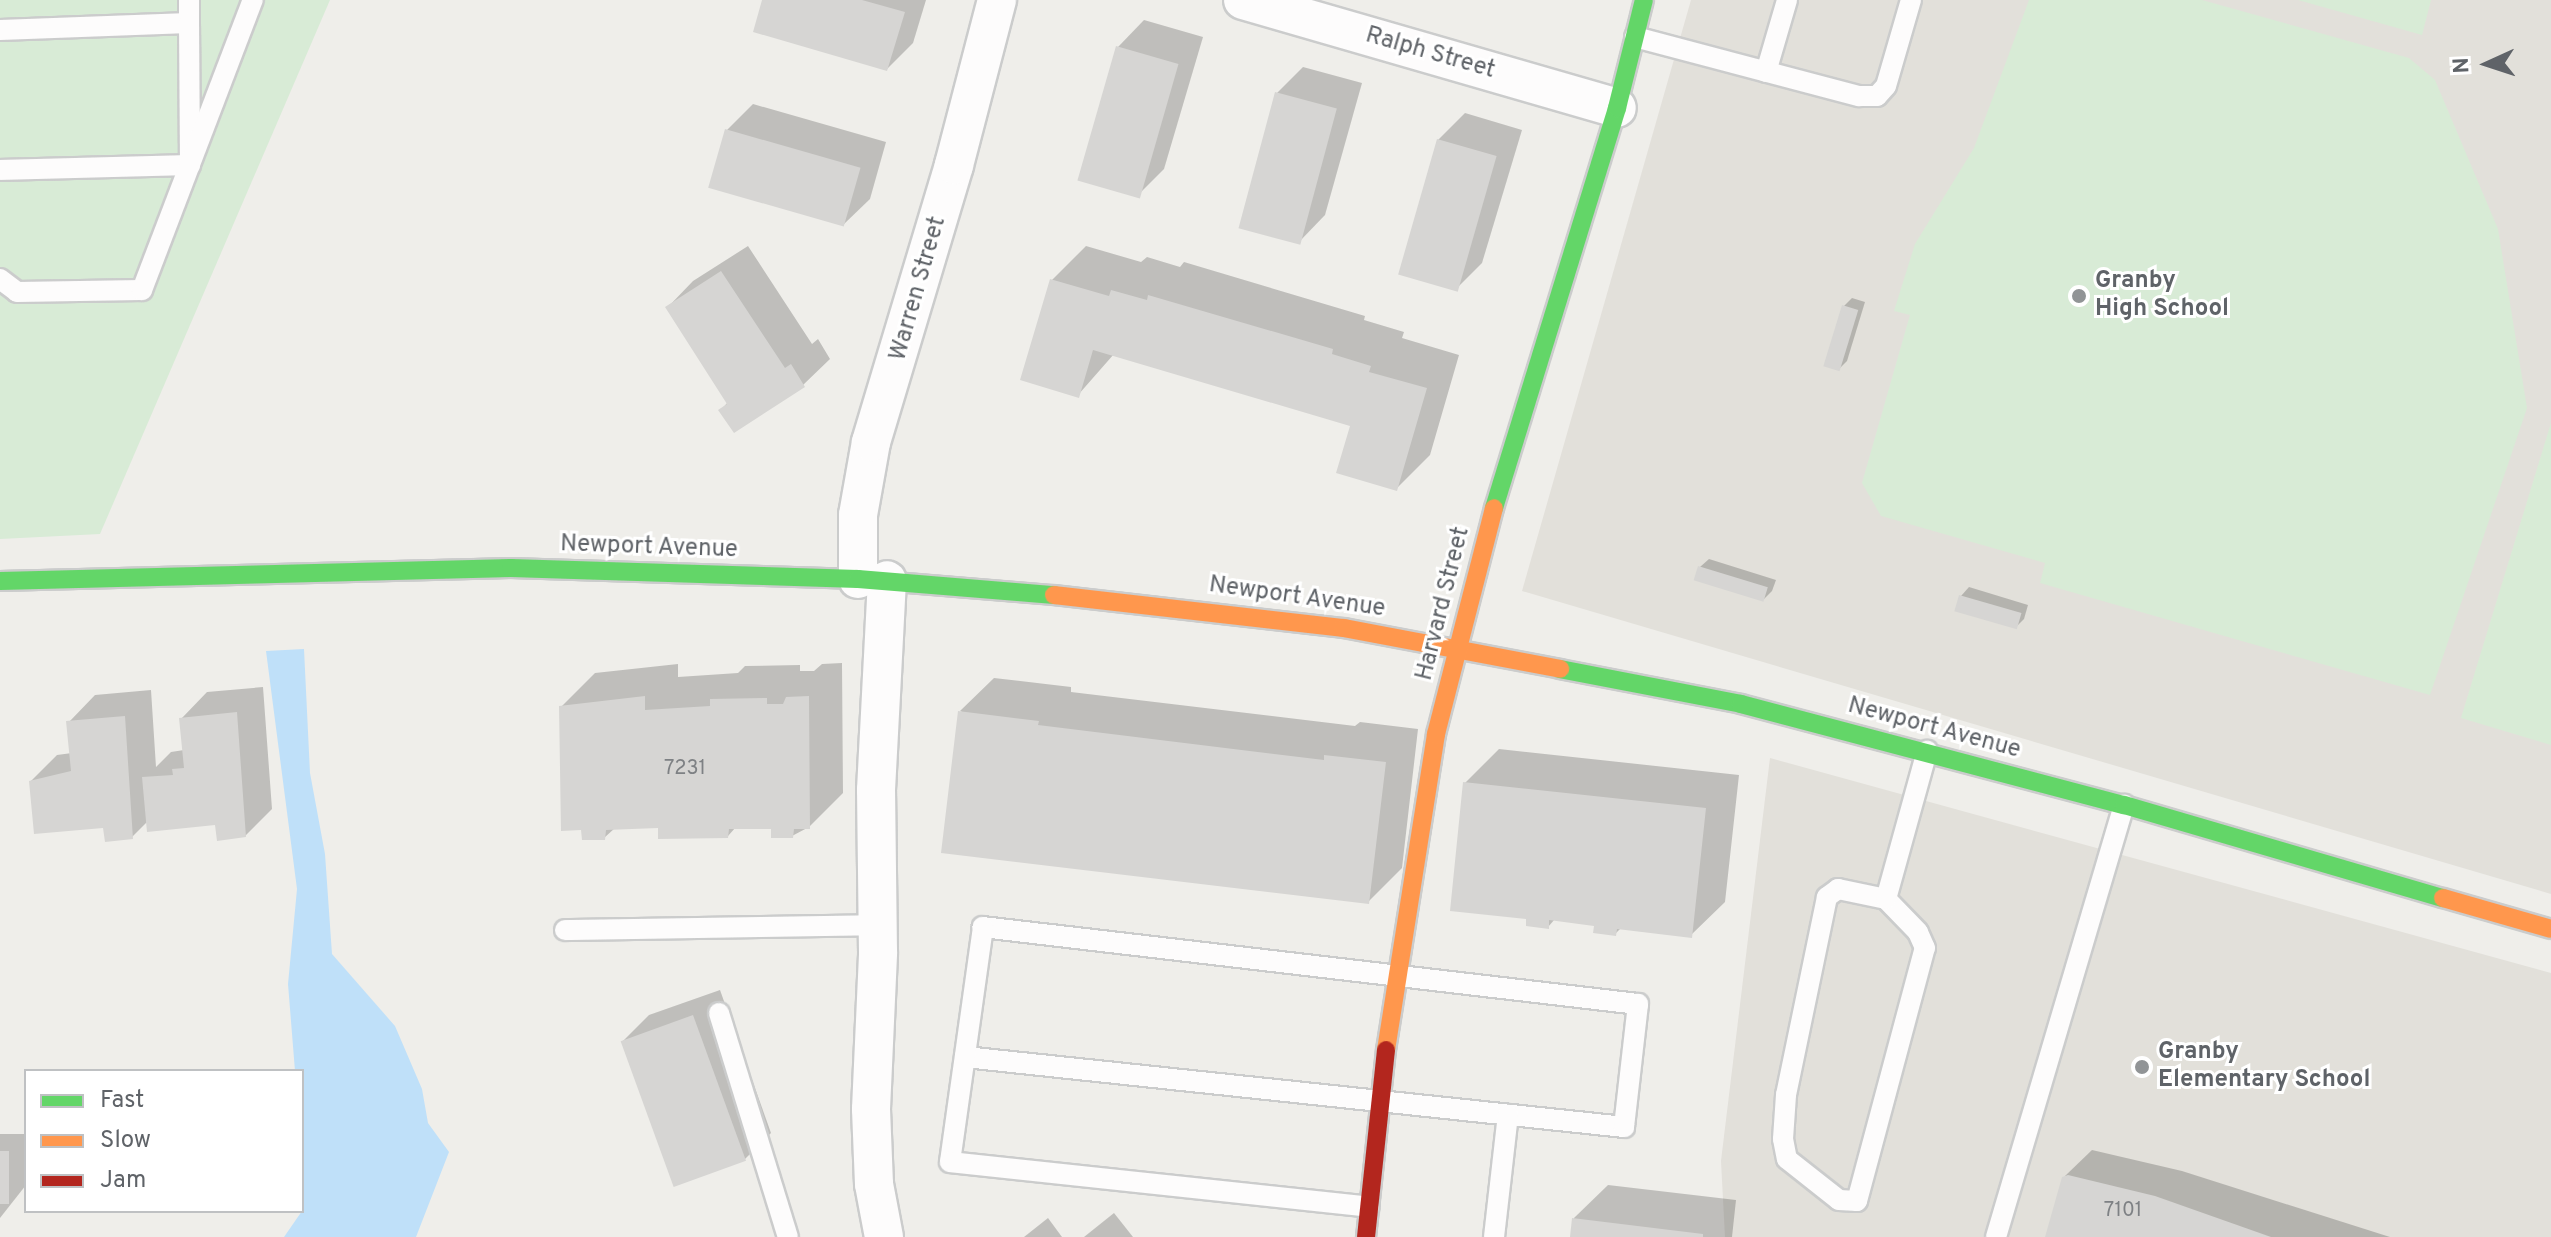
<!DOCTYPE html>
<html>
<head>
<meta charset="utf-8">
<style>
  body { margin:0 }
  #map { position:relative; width:2551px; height:1237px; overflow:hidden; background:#efeeea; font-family:Overpass,sans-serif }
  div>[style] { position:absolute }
  .education>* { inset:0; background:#e2e0da }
  .green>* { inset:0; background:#d8ebd6 }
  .water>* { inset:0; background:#bfe0f9 }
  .shadow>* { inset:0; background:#0003 }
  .building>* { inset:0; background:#d6d5d3; transform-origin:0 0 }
  .roads { filter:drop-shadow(2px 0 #cbcccc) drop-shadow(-2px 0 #cbcccc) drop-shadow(0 2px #cbcccc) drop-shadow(0 -2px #cbcccc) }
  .lane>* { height:20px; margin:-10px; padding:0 10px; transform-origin:10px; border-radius:10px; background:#fdfcfc }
  .street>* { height:38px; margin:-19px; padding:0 19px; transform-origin:19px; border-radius:19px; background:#fdfcfc }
  .fast>* { height:18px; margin:-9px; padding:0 9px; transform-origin:9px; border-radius:9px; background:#63d668 }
  .slow>* { height:18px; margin:-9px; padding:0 9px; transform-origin:9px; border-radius:9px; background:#ff974d }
  .jam>* { height:18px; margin:-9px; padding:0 9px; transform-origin:9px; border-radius:9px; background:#b3261e }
  .dots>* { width:22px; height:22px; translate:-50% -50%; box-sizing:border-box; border:4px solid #fff; border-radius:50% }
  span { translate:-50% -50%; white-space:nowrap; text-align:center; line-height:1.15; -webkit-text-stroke:6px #fff; paint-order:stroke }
  .number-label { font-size:20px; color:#7e8184 }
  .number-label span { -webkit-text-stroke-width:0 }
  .street-label { font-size:24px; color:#5f6368 }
  .poi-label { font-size:24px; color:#5f6368; font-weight:700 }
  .left { translate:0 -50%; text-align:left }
  .legend { position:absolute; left:24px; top:1069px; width:280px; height:144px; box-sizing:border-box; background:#fff; border:2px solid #bfc1c3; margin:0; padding:10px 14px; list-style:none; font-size:24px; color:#5f6368 }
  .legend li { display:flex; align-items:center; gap:16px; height:40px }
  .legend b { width:40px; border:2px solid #bfc1c3 }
  .north { position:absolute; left:2447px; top:24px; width:80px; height:80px; -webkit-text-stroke:6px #fff; paint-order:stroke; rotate:267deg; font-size:22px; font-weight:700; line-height:32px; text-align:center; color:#5f6368 }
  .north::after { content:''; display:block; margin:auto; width:28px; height:36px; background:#5f6368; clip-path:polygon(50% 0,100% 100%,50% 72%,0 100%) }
</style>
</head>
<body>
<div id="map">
  <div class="education">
    <i style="clip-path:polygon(1691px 0,2551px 0,2551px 894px,1522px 591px)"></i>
    <i style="clip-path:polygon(1770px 758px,2551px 973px,2551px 1237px,1725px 1237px,1721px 1161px)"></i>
  </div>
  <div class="green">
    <i style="clip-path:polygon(0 0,330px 0,100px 534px,0 539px)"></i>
    <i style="clip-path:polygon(2029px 0,2202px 0,2409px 58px,2435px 80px,2498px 229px,2527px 408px,2430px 695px,2040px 583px,2045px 563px,1881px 516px,1862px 483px,1910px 315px,1894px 311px,1915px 244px,1974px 148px)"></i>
    <i style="clip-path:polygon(2298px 0,2431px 0,2422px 35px)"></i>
    <i style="clip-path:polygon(2551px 423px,2551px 745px,2461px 718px)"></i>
  </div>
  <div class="water">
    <i style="clip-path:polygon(304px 649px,310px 773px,325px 854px,332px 954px,395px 1026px,422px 1089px,428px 1123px,449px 1152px,416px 1237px,284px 1237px,302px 1211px,304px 1196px,302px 1071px,295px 1071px,288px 984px,297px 889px,266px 651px)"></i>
  </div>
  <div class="shadow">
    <i style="clip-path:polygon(764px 0,926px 0,913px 43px,887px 69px)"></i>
    <i style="clip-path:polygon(1144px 20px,1203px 37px,1164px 169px,1137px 196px,1118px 47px)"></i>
    <i style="clip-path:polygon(1303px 67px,1362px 83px,1325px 215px,1299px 242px,1277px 93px)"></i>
    <i style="clip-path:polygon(753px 104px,886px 142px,870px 199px,843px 225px,727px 130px)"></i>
    <i style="clip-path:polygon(1465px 113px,1522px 130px,1482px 263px,1456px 289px,1438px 140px)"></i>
    <i style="clip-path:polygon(748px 246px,812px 344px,818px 339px,830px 359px,803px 385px,721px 410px,728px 402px,667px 308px,693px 281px)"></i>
    <i style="clip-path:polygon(1086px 246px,1141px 262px,1147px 257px,1180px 267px,1184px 262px,1365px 316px,1364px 320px,1404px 332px,1402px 338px,1459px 355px,1430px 455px,1396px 489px,1353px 425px,1114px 354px,1078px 395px,1052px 280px)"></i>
    <i style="clip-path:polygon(1852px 298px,1865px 302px,1847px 361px,1839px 369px,1844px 306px)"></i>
    <i style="clip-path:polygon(1709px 559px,1776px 580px,1772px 591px,1764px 599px,1700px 567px)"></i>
    <i style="clip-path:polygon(1969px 587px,2028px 605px,2024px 619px,2015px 628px,1961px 596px)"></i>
    <i style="clip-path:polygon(842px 663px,843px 793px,809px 827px,792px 836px,773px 826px,736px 827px,728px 836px,660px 826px,615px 828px,604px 838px,561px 707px,595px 673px,678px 664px,678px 677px,738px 673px,745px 666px,800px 665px,800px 671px,814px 671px,822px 664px)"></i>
    <i style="clip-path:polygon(994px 678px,1071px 687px,1071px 692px,1355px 726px,1360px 722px,1418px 729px,1402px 868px,1368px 902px,960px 711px)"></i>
    <i style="clip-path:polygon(263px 687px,272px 809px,245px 836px,217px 823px,148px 821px,132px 837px,31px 781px,57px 755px,72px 753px,69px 722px,95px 695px,151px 690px,156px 767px,171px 752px,184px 750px,181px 719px,207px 692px)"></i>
    <i style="clip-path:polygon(1499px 749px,1739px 775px,1725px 902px,1691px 935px,1621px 928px,1616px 933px,1596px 924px,1555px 919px,1548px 927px,1529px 918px,1465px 783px)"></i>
    <i style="clip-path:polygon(720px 990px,771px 1133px,744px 1160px,622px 1042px,649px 1015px)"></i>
    <i style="clip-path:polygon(0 1134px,26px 1134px,26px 1185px,0 1218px)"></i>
    <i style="clip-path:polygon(2092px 1150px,2182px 1171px,2390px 1237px,2048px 1237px,2065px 1176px)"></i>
    <i style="clip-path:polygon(1608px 1185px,1736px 1200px,1732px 1237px,1572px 1237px,1574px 1218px)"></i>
    <i style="clip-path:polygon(1114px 1213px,1133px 1237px,1084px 1237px)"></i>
    <i style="clip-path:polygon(1048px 1218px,1062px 1237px,1024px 1237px)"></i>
  </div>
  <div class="building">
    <i style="clip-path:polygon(762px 0,862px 0,905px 12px,887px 71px,753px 32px)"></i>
    <i style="left:1116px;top:46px;width:65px;height:140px;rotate:16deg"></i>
    <i style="left:1275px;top:92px;width:64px;height:141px;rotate:15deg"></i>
    <i style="left:725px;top:129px;width:141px;height:61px;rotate:16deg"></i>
    <i style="left:1437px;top:139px;width:62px;height:141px;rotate:16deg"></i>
    <i style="clip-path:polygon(721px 271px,785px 368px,791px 364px,805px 387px,734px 433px,718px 410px,727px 404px,665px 307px)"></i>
    <i style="clip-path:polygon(1050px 279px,1109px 296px,1111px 290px,1147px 300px,1148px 295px,1333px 349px,1332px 354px,1371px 366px,1369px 372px,1427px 388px,1397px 491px,1336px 473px,1350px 426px,1093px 350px,1079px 398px,1020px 380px)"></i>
    <i style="left:1842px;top:305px;width:17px;height:64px;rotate:17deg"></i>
    <i style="left:1698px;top:566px;width:73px;height:15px;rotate:17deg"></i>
    <i style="left:1959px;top:595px;width:65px;height:17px;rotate:16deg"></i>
    <i style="clip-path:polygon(645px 696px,645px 710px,710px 706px,710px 699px,767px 698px,767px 704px,783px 704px,786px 697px,809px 696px,810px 829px,794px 829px,793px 838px,771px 838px,771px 829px,729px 829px,728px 838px,658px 839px,658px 828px,606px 830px,605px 840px,582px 840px,581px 830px,561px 831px,559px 706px)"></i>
    <i style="clip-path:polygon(958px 711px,1039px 721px,1038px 725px,1324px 760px,1324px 755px,1386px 762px,1369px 904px,941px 853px)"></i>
    <i style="clip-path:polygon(237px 712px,246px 837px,217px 841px,215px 825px,147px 832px,142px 777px,173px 775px,172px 769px,184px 768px,179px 718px)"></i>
    <i style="clip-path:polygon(125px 716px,133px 839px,105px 842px,103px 828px,34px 834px,29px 781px,71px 771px,66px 721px)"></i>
    <i style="clip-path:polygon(1463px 782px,1706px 808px,1692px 938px,1617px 929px,1616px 936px,1593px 933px,1594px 926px,1549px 920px,1549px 929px,1526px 926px,1526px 919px,1450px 911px)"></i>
    <i style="left:693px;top:1015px;width:155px;height:77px;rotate:70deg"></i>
    <i style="left:0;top:1151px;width:9px;height:53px"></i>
    <i style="clip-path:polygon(2068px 1175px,2155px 1196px,2271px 1237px,2045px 1237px,2062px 1177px)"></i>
    <i style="clip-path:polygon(1572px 1218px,1703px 1234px,1703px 1237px,1570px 1237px)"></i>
  </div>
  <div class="roads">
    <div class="lane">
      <i style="left:0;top:30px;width:189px;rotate:-2.1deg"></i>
      <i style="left:189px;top:23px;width:23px;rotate:-90deg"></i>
      <i style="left:1635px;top:37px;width:232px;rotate:14.8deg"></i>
      <i style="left:1859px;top:96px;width:18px"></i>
      <i style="left:1877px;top:96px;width:13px;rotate:-48deg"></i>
      <i style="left:1886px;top:86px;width:90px;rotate:-73.8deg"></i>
      <i style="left:1766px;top:72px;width:75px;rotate:-73.7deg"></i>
      <i style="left:0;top:170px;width:190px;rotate:-1.5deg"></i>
      <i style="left:190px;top:165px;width:142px;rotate:-90.4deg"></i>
      <i style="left:0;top:279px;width:21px;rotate:37deg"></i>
      <i style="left:17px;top:292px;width:125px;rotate:-0.9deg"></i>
      <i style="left:142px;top:290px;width:311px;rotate:-69.1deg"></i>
      <i style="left:1886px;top:899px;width:49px;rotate:-168.2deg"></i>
      <i style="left:1838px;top:889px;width:14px;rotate:144deg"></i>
      <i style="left:1827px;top:897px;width:202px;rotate:101.7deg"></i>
      <i style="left:1786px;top:1095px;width:44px;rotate:93.9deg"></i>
      <i style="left:1783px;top:1139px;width:20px;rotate:79deg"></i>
      <i style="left:1787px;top:1159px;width:66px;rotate:38.3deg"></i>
      <i style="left:1839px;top:1200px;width:18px;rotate:3deg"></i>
      <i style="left:1857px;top:1201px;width:262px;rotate:-75deg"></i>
      <i style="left:1925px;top:948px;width:17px;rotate:-114deg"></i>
      <i style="left:1918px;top:932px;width:46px;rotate:-134.1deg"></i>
      <i style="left:1886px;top:899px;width:154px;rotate:-74.5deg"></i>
      <i style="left:565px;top:930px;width:313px;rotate:-0.9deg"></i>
      <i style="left:719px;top:1013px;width:234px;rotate:72.9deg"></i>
      <i style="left:965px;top:1057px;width:663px;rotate:6.06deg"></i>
      <i style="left:1624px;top:1127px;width:124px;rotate:-83.5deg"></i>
      <i style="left:1638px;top:1004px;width:660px;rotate:-173.3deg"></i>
      <i style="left:983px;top:927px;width:237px;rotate:98deg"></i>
      <i style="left:950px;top:1162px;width:421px;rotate:6.1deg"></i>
      <i style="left:1494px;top:1237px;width:123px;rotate:-83.5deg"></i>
      <i style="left:1996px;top:1237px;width:451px;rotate:-73.5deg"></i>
    </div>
    <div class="street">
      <i style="left:1243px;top:0;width:389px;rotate:16.1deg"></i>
      <i style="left:858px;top:579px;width:64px;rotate:-90deg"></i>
      <i style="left:858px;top:515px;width:74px;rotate:-79.9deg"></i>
      <i style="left:871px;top:442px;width:289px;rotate:-73.3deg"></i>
      <i style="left:954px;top:165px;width:171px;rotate:-75.4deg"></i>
      <i style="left:884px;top:1237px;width:54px;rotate:-100.7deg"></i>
      <i style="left:874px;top:1184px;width:75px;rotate:-92.3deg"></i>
      <i style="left:871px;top:1109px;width:157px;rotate:-87.4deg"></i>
      <i style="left:878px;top:952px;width:162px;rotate:-90.7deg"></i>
      <i style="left:876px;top:790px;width:210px;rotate:-87deg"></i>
    </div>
    <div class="fast">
      <i style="left:1494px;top:508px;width:418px;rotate:-72.9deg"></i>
      <i style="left:1617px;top:108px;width:111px;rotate:-76deg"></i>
      <i style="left:0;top:581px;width:511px;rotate:-1.46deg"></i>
      <i style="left:511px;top:568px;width:347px;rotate:1.8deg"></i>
      <i style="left:858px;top:579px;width:197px;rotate:4.7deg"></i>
      <i style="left:1560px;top:669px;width:184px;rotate:10.9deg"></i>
      <i style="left:1741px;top:704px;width:396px;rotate:14.8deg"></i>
      <i style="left:2124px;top:805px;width:332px;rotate:16.3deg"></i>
    </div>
    <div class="slow">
      <i style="left:1054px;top:595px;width:292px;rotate:6.5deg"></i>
      <i style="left:1344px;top:628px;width:220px;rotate:10.7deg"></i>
      <i style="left:2443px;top:898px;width:112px;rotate:16deg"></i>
      <i style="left:1386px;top:1050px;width:320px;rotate:-81deg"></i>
      <i style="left:1436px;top:734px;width:233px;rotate:-75.6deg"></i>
    </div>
    <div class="jam">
      <i style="left:1366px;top:1237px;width:188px;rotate:-83.9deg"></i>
    </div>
  </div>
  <div class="dots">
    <i style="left:2079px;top:296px;background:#919496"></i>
    <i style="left:2142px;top:1067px;background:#919496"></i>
  </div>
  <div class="number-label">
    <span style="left:685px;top:769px">7231</span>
    <span style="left:2123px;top:1211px">7101</span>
  </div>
  <div class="street-label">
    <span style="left:1430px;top:54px;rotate:16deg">Ralph Street</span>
    <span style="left:919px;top:289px;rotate:-74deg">Warren Street</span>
    <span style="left:649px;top:548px;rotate:2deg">Newport Avenue</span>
    <span style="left:1297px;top:598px;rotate:8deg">Newport Avenue</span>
    <span style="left:1444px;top:604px;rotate:-76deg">Harvard Street</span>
    <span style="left:1934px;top:729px;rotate:15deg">Newport Avenue</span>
  </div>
  <div class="poi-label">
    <span class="left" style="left:2095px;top:296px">Granby<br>High School</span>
    <span class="left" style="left:2158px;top:1067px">Granby<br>Elementary School</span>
  </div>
  <ul class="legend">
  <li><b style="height:10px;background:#63d668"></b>Fast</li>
  <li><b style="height:10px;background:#ff974d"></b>Slow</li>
  <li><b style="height:10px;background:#b3261e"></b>Jam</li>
  </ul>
  <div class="north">N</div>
</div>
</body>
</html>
